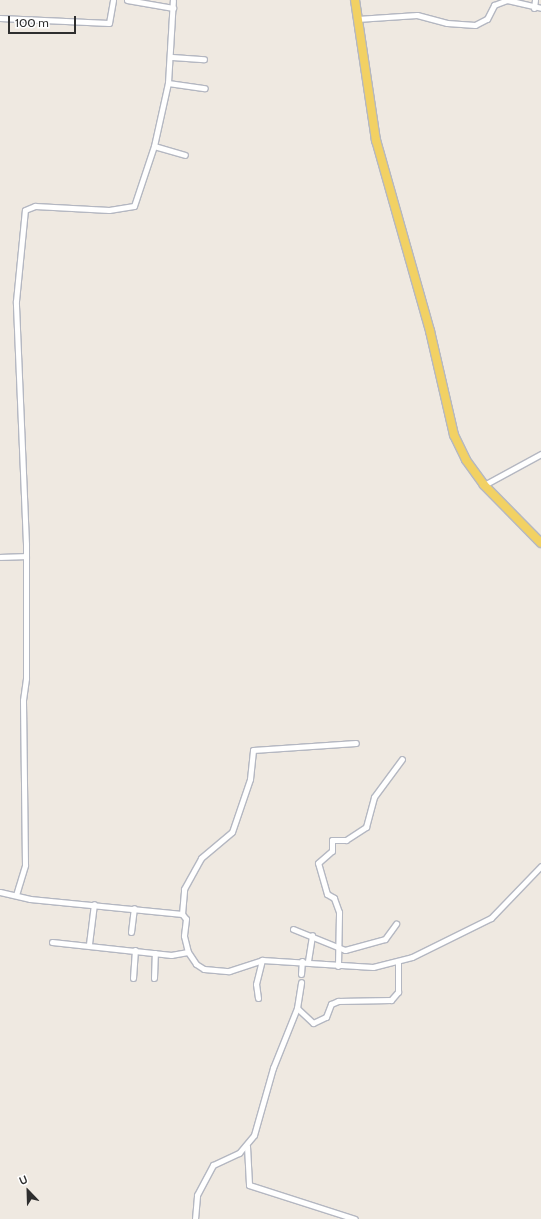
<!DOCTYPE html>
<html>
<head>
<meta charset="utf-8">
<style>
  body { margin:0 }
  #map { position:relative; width:541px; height:1219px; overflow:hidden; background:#efe9e1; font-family:Cabin,sans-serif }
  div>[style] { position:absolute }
  .roads { filter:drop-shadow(1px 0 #b4b7c1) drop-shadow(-1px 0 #b4b7c1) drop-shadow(0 1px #b4b7c1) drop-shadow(0 -1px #b4b7c1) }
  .minor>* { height:5px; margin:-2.5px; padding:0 2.5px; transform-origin:2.5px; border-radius:2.5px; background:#fff }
  .primary>* { height:8px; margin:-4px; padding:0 4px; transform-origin:4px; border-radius:4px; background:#f2d163 }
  span { translate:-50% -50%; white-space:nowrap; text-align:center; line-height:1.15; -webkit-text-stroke:4px #fff; paint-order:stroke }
  .north { position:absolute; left:8px; top:1171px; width:40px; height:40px; -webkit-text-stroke:3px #fff; paint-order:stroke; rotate:337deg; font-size:11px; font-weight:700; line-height:16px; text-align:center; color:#2e2e2e }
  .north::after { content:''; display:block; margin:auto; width:14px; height:18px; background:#2e2e2e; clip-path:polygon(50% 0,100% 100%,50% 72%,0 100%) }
  .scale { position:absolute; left:8px; top:16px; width:68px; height:18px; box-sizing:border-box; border:2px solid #2e2e2e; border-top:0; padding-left:5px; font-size:12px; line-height:14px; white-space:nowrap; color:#2e2e2e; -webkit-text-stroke:3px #fff; paint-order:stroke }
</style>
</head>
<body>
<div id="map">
  <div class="roads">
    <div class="minor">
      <i style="left:127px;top:0;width:47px;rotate:9.9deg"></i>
      <i style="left:507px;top:0;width:35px;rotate:13deg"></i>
      <i style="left:534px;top:8px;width:8px;rotate:-83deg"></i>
      <i style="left:0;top:18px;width:109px;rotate:2.6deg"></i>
      <i style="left:109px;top:23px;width:23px;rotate:-80deg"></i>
      <i style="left:357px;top:19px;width:60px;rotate:-3.8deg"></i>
      <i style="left:417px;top:15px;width:31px;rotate:15deg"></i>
      <i style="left:447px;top:23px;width:28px;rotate:4deg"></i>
      <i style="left:475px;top:25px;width:13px;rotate:-27deg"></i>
      <i style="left:487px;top:19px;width:16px;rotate:-63deg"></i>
      <i style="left:494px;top:5px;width:14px;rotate:-21deg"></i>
      <i style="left:172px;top:57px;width:32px;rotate:4deg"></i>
      <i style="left:168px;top:83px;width:37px;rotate:8deg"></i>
      <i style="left:154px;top:146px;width:32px;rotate:16deg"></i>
      <i style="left:484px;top:485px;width:65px;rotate:-28.5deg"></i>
      <i style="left:0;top:557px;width:26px;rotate:-2deg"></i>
      <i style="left:0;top:892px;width:31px;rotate:13deg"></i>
      <i style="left:30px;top:899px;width:153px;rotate:5.6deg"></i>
      <i style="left:182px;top:914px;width:6px;rotate:51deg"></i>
      <i style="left:186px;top:919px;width:17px;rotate:97deg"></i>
      <i style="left:184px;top:936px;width:16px;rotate:76deg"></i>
      <i style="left:188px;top:952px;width:14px;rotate:56deg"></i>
      <i style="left:196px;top:964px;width:9px;rotate:32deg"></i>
      <i style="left:204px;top:969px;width:25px;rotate:5deg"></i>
      <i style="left:229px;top:971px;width:35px;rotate:-18deg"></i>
      <i style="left:262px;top:960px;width:111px;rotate:3.6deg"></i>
      <i style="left:373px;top:967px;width:40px;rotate:-14.4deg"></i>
      <i style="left:412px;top:957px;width:88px;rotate:-26.3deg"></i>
      <i style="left:491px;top:918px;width:72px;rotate:-46.1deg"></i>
      <i style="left:16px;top:895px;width:31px;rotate:-73deg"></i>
      <i style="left:25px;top:865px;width:165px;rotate:-90.7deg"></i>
      <i style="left:23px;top:700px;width:22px;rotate:-82deg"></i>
      <i style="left:26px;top:678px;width:134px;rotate:-90deg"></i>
      <i style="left:26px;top:544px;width:243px;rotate:-92.4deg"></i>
      <i style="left:16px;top:301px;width:91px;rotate:-84.4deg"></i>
      <i style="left:25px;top:210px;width:11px;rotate:-22deg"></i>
      <i style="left:35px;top:206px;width:74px;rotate:3.1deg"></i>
      <i style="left:109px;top:210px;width:25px;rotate:-9deg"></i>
      <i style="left:134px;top:206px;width:63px;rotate:-71.6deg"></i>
      <i style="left:154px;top:146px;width:65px;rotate:-77.5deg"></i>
      <i style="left:168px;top:83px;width:83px;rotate:-86.6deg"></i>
      <i style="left:182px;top:914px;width:25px;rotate:-85deg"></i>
      <i style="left:184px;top:889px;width:35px;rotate:-61deg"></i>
      <i style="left:201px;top:858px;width:40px;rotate:-40deg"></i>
      <i style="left:232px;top:832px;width:56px;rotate:-71.2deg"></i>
      <i style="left:250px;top:779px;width:29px;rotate:-84deg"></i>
      <i style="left:253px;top:750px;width:103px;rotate:-3.9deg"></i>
      <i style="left:293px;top:929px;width:56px;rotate:22deg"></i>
      <i style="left:345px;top:950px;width:41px;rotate:-15.4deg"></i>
      <i style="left:385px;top:939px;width:19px;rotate:-54deg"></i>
      <i style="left:131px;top:932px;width:24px;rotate:-83deg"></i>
      <i style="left:52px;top:942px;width:120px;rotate:6.2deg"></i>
      <i style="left:171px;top:955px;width:17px;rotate:-10deg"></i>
      <i style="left:89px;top:944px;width:40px;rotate:-82.9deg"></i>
      <i style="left:308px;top:961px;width:26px;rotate:-81deg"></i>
      <i style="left:338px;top:966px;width:54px;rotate:-88.9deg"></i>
      <i style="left:339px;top:912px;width:15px;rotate:-110deg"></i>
      <i style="left:334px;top:898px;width:8px;rotate:-150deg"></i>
      <i style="left:327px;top:894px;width:32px;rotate:-106deg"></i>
      <i style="left:318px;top:863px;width:18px;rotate:-41deg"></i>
      <i style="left:332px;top:851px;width:11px;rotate:-90deg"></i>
      <i style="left:332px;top:840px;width:14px"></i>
      <i style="left:346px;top:840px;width:24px;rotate:-33deg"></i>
      <i style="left:366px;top:827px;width:31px;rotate:-75deg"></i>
      <i style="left:374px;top:797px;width:47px;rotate:-53.6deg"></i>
      <i style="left:301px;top:974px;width:13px;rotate:-86deg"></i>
      <i style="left:133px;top:978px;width:28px;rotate:-86deg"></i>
      <i style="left:154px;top:978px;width:25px;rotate:-88deg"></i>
      <i style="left:258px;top:998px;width:14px;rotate:-98deg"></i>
      <i style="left:256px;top:984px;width:25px;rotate:-76deg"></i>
      <i style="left:297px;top:1008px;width:22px;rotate:43deg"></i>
      <i style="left:313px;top:1023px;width:14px;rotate:-25deg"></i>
      <i style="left:326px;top:1017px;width:14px;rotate:-69deg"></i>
      <i style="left:331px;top:1004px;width:8px;rotate:-23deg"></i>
      <i style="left:338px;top:1001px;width:53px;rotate:-1.1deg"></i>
      <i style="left:391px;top:1000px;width:11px;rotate:-49deg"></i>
      <i style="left:398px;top:992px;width:29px;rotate:-90deg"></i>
      <i style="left:247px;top:1146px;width:39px;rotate:87deg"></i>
      <i style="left:249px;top:1185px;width:111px;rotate:17.8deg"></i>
      <i style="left:195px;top:1219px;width:24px;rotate:-85deg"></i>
      <i style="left:197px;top:1195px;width:34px;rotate:-62deg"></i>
      <i style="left:213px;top:1165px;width:29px;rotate:-25deg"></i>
      <i style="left:239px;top:1153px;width:23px;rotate:-50deg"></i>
      <i style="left:254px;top:1135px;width:70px;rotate:-74.2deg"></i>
      <i style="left:273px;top:1068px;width:65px;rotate:-68.2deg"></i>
      <i style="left:297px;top:1008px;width:26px;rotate:-81deg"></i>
    </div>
    <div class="primary">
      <i style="left:355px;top:0;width:142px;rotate:81.5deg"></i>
      <i style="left:376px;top:140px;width:198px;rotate:74.2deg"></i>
      <i style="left:430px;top:331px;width:107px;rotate:77deg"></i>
      <i style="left:454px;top:435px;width:28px;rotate:64deg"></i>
      <i style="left:466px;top:460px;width:31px;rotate:54deg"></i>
      <i style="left:484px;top:485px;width:81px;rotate:45.5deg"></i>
    </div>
  </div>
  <div class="north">U</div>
  <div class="scale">100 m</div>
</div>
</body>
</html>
